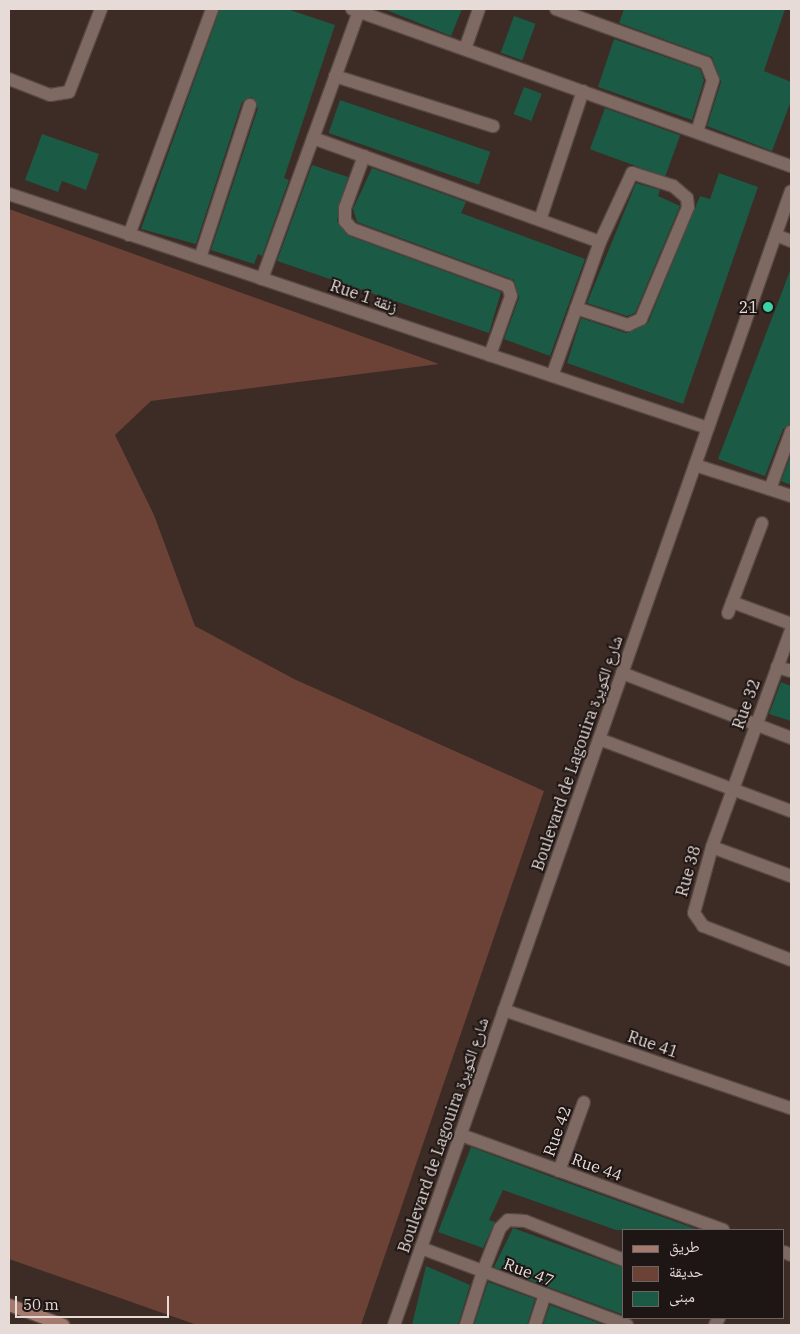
<!DOCTYPE html>
<html>
<head>
<meta charset="utf-8">
<style>
  body { margin:0 }
  #map { position:relative; width:800px; height:1334px; overflow:hidden; background:#3d2b26; font-family:"IBM Plex Serif","Noto Naskh Arabic",serif }
  div>[style] { position:absolute }
  .green>* { inset:0; background:#6b4235 }
  .building>* { inset:0; background:#1b5a45; transform-origin:0 0 }
  .roads { filter:drop-shadow(1px 0 #574843) drop-shadow(-1px 0 #574843) drop-shadow(0 1px #574843) drop-shadow(0 -1px #574843) }
  .minor>* { height:12px; margin:-6px; padding:0 6px; transform-origin:6px; border-radius:6px; background:#7f6a63 }
  .secondary>* { height:12px; margin:-6px; padding:0 6px; transform-origin:6px; border-radius:6px; background:#a47a6e }
  .dots>* { width:14px; height:14px; translate:-50% -50%; box-sizing:border-box; border:2px solid #1e1614; border-radius:50% }
  span { translate:-50% -50%; white-space:nowrap; text-align:center; line-height:1.15; -webkit-text-stroke:4px #1e1614; paint-order:stroke }
  .street-label { font-size:16px; color:#e7dbd7 }
  .poi-label { font-size:16px; color:#e7dbd7 }
  .right { translate:-100% -50%; text-align:right }
  .frame { position:absolute; inset:0; border:10px solid #e7dbd7; pointer-events:none }
  .legend { position:absolute; left:622px; top:1229px; width:162px; height:90px; box-sizing:border-box; background:#1e1614; border:1px solid #6e6562; margin:0; padding:6px 9px; list-style:none; font-size:15px; color:#e7dbd7 }
  .legend li { display:flex; align-items:center; gap:10px; height:25px }
  .legend b { width:25px; border:1px solid #6e6562 }
  .scale { position:absolute; left:15px; top:1296px; width:154px; height:22px; box-sizing:border-box; border:2px solid #e7dbd7; border-top:0; padding-left:6px; font-size:15px; line-height:18px; white-space:nowrap; color:#e7dbd7; -webkit-text-stroke:4px #1e1614; paint-order:stroke }
</style>
</head>
<body>
<div id="map">
  <div class="green">
    <i style="clip-path:polygon(9px 209px,439px 364px,151px 401px,115px 435px,154px 515px,195px 626px,294px 679px,544px 791px,361px 1325px,197px 1325px,9px 1259px)"></i>
  </div>
  <div class="building">
    <i style="clip-path:polygon(220px 9px,287px 9px,335px 25px,284px 178px,289px 180px,262px 256px,258px 254px,254px 264px,211px 250px,258px 108px,252px 97px,242px 102px,196px 244px,141px 229px)"></i>
    <i style="clip-path:polygon(384px 9px,462px 9px,451px 36px)"></i>
    <i style="clip-path:polygon(624px 9px,785px 9px,764px 71px,791px 82px,791px 101px,772px 151px,707px 126px,721px 82px,712px 57px,619px 23px)"></i>
    <i style="left:514px;top:16px;width:23px;height:39px;rotate:20deg"></i>
    <i style="clip-path:polygon(614px 39px,700px 69px,704px 80px,692px 120px,598px 87px)"></i>
    <i style="left:524px;top:87px;width:19px;height:29px;rotate:21deg"></i>
    <i style="left:340px;top:100px;width:159px;height:35px;rotate:19deg"></i>
    <i style="left:605px;top:108px;width:80px;height:44px;rotate:20deg"></i>
    <i style="clip-path:polygon(42px 134px,99px 154px,86px 190px,62px 181px,58px 192px,25px 180px)"></i>
    <i style="clip-path:polygon(312px 165px,348px 177px,337px 221px,349px 236px,501px 292px,489px 333px,277px 261px)"></i>
    <i style="clip-path:polygon(372px 168px,466px 202px,461px 213px,585px 259px,550px 356px,504px 339px,519px 298px,514px 280px,357px 222px,353px 209px)"></i>
    <i style="clip-path:polygon(719px 173px,758px 187px,683px 404px,567px 363px,581px 318px,626px 333px,648px 323px,700px 196px,710px 199px)"></i>
    <i style="clip-path:polygon(636px 183px,660px 190px,658px 196px,680px 206px,635px 313px,627px 316px,587px 303px)"></i>
    <i style="clip-path:polygon(790px 271px,791px 424px,783px 429px,765px 476px,718px 459px)"></i>
    <i style="clip-path:polygon(791px 455px,791px 485px,781px 481px)"></i>
    <i style="clip-path:polygon(781px 682px,791px 686px,791px 721px,769px 714px)"></i>
    <i style="clip-path:polygon(471px 1147px,557px 1179px,699px 1230px,616px 1230px,503px 1190px,489px 1220px,495px 1222px,483px 1248px,438px 1232px)"></i>
    <i style="clip-path:polygon(513px 1228px,624px 1268px,624px 1315px,494px 1267px)"></i>
    <i style="clip-path:polygon(426px 1266px,470px 1285px,458px 1325px,412px 1325px)"></i>
    <i style="clip-path:polygon(488px 1282px,535px 1299px,527px 1325px,474px 1325px)"></i>
    <i style="clip-path:polygon(550px 1305px,604px 1325px,543px 1325px)"></i>
  </div>
  <div class="roads">
    <div class="minor">
      <i style="left:352px;top:9px;width:466px;rotate:19.7deg"></i>
      <i style="left:556px;top:9px;width:159px;rotate:19.8deg"></i>
      <i style="left:706px;top:63px;width:18px;rotate:68deg"></i>
      <i style="left:713px;top:80px;width:54px;rotate:107.1deg"></i>
      <i style="left:465px;top:49px;width:42px;rotate:-70.7deg"></i>
      <i style="left:335px;top:76px;width:166px;rotate:17.6deg"></i>
      <i style="left:9px;top:79px;width:44px;rotate:21.3deg"></i>
      <i style="left:50px;top:95px;width:19px;rotate:-9deg"></i>
      <i style="left:69px;top:92px;width:89px;rotate:-68.9deg"></i>
      <i style="left:313px;top:138px;width:305px;rotate:19.9deg"></i>
      <i style="left:600px;top:242px;width:142px;rotate:109.7deg"></i>
      <i style="left:364px;top:156px;width:55px;rotate:110.1deg"></i>
      <i style="left:345px;top:208px;width:13px;rotate:90deg"></i>
      <i style="left:345px;top:221px;width:11px;rotate:49deg"></i>
      <i style="left:352px;top:229px;width:166px;rotate:20.1deg"></i>
      <i style="left:508px;top:286px;width:10px;rotate:73deg"></i>
      <i style="left:511px;top:296px;width:63px;rotate:109.6deg"></i>
      <i style="left:9px;top:194px;width:737px;rotate:18.51deg"></i>
      <i style="left:540px;top:220px;width:136px;rotate:-71.6deg"></i>
      <i style="left:129px;top:235px;width:241px;rotate:-69.8deg"></i>
      <i style="left:776px;top:235px;width:16px;rotate:22deg"></i>
      <i style="left:200px;top:258px;width:161px;rotate:-71.9deg"></i>
      <i style="left:262px;top:279px;width:285px;rotate:-70.1deg"></i>
      <i style="left:576px;top:308px;width:55px;rotate:18.1deg"></i>
      <i style="left:628px;top:325px;width:14px;rotate:-25deg"></i>
      <i style="left:641px;top:319px;width:121px;rotate:-67.2deg"></i>
      <i style="left:688px;top:207px;width:9px;rotate:-96deg"></i>
      <i style="left:687px;top:198px;width:18px;rotate:-139deg"></i>
      <i style="left:673px;top:186px;width:43px;rotate:-162.4deg"></i>
      <i style="left:632px;top:173px;width:76px;rotate:114.9deg"></i>
      <i style="left:695px;top:465px;width:101px;rotate:17.9deg"></i>
      <i style="left:770px;top:489px;width:61px;rotate:-69.8deg"></i>
      <i style="left:732px;top:602px;width:63px;rotate:20.4deg"></i>
      <i style="left:728px;top:613px;width:96px;rotate:-69.3deg"></i>
      <i style="left:791px;top:630px;width:231px;rotate:110deg"></i>
      <i style="left:712px;top:847px;width:68px;rotate:105.3deg"></i>
      <i style="left:694px;top:913px;width:16px;rotate:55deg"></i>
      <i style="left:703px;top:926px;width:94px;rotate:21.1deg"></i>
      <i style="left:777px;top:667px;width:15px;rotate:16deg"></i>
      <i style="left:622px;top:673px;width:181px;rotate:21deg"></i>
      <i style="left:599px;top:739px;width:205px;rotate:20.6deg"></i>
      <i style="left:712px;top:847px;width:84px;rotate:20.2deg"></i>
      <i style="left:504px;top:1010px;width:303px;rotate:18.9deg"></i>
      <i style="left:461px;top:1135px;width:279px;rotate:19.9deg"></i>
      <i style="left:559px;top:1171px;width:73px;rotate:-70.1deg"></i>
      <i style="left:421px;top:1248px;width:220px;rotate:20.5deg"></i>
      <i style="left:784px;top:1252px;width:8px;rotate:23deg"></i>
      <i style="left:394px;top:1325px;width:1201px;rotate:-70.71deg"></i>
      <i style="left:466px;top:1325px;width:57px;rotate:-72.5deg"></i>
      <i style="left:483px;top:1271px;width:46px;rotate:-68.4deg"></i>
      <i style="left:500px;top:1228px;width:11px;rotate:-45deg"></i>
      <i style="left:508px;top:1220px;width:17px;rotate:3deg"></i>
      <i style="left:525px;top:1221px;width:106px;rotate:21.5deg"></i>
      <i style="left:535px;top:1325px;width:32px;rotate:-72deg"></i>
      <i style="left:715px;top:1325px;width:8px;rotate:-60deg"></i>
    </div>
    <div class="secondary">
      <i style="left:9px;top:1305px;width:58px;rotate:20.3deg"></i>
    </div>
  </div>
  <div class="dots">
    <i style="left:768px;top:307px;background:#39d4a5"></i>
  </div>
  <div class="street-label">
    <span style="left:364px;top:296px;rotate:19deg">Rue 1 زنقة</span>
    <span style="left:746px;top:704px;rotate:-70deg">Rue 32</span>
    <span style="left:577px;top:753px;rotate:-71deg">Boulevard de Lagouira شارع الكويرة</span>
    <span style="left:688px;top:871px;rotate:-74deg">Rue 38</span>
    <span style="left:653px;top:1044px;rotate:19deg">Rue 41</span>
    <span style="left:557px;top:1131px;rotate:-70deg">Rue 42</span>
    <span style="left:443px;top:1135px;rotate:-71deg">Boulevard de Lagouira شارع الكويرة</span>
    <span style="left:597px;top:1167px;rotate:20deg">Rue 44</span>
    <span style="left:529px;top:1272px;rotate:21deg">Rue 47</span>
  </div>
  <div class="poi-label">
    <span class="right" style="left:758px;top:307px">21</span>
  </div>
  <div class="frame"></div>
  <ul class="legend">
  <li><b style="height:6px;background:#a47a6e"></b>طريق</li>
  <li><b style="height:14px;background:#6b4235"></b>حديقة</li>
  <li><b style="height:14px;background:#1b5a45"></b>مبنى</li>
  </ul>
  <div class="scale">50 m</div>
</div>
</body>
</html>
